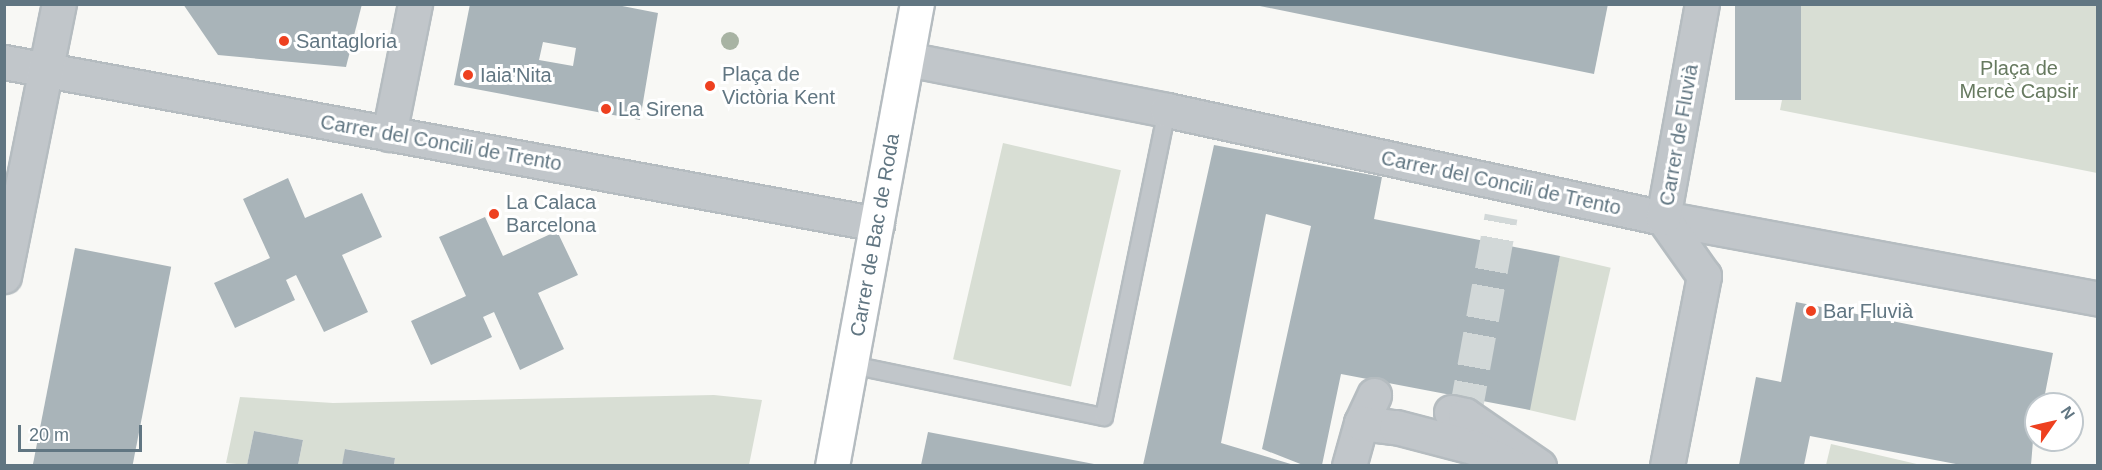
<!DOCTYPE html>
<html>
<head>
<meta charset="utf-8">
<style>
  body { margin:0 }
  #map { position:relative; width:2102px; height:470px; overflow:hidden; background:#f8f8f5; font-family:Arial,sans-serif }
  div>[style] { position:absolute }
  .green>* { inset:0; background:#d8ded4; transform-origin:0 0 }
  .building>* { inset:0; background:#a9b4b9; transform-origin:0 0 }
  .street-tunnel>* { height:33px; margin-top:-16.5px; transform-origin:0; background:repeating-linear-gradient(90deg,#d2d8d8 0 33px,transparent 0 49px) }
  .roads { filter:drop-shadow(2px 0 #b5bcc0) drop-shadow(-2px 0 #b5bcc0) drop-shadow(0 2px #b5bcc0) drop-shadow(0 -2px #b5bcc0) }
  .lane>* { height:16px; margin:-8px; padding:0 8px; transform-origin:8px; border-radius:8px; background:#c1c6ca }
  .street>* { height:33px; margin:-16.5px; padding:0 16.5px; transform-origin:16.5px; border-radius:16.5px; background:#c1c6ca }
  .secondary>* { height:33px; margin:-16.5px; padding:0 16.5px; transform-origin:16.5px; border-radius:16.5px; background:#fff }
  .trees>* { width:18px; height:18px; margin:-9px; border-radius:50%; background:#a8b3a3 }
  .dots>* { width:16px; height:16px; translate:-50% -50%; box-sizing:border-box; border:3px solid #fff; border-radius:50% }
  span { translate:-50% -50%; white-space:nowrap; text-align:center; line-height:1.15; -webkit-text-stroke:6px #fff; paint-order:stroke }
  .poi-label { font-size:20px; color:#617682 }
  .left { translate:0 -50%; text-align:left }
  .park-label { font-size:20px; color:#677a60 }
  .street-label { font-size:20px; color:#617682 }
  .frame { position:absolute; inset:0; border:6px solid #617682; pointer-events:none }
  .north { position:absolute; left:2024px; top:392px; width:60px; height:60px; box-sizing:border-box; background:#fff; border:2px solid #c0c8cd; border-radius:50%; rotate:56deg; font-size:16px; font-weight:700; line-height:24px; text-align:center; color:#617682 }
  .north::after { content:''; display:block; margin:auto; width:21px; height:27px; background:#ee401f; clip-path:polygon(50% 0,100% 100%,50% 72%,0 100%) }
  .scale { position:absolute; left:18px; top:425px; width:124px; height:27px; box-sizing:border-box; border:3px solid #617682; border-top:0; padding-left:8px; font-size:18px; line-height:21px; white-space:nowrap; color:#617682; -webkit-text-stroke:4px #fff; paint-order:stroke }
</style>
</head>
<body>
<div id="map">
  <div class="green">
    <i style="clip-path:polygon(1801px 5px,2097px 5px,2097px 173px,1780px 110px)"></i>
    <i style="left:1003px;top:143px;width:121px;height:222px;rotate:13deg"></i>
    <i style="left:1560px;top:256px;width:52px;height:157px;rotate:13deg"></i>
    <i style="clip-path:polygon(714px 395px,762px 400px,749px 465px,394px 466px,395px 458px,346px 449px,342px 465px,298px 465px,303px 440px,254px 431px,247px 465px,226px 463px,240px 397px,333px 403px)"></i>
    <i style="clip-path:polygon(1831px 444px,1921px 465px,1826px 465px)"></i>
  </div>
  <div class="building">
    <i style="clip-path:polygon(183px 4px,362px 4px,346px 67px,218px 55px)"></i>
    <i style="clip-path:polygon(evenodd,470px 4px,612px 4px,658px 13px,640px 120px,454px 85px,470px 4px,543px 42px,576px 48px,573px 66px,539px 60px,543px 42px)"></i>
    <i style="clip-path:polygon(1250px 4px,1608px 4px,1594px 74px)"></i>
    <i style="left:1735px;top:4px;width:66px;height:96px"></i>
    <i style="clip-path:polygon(1214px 145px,1382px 177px,1374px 219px,1560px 256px,1530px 410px,1341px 374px,1322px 465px,1303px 465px,1262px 449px,1311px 226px,1266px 214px,1221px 443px,1294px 465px,1143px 465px)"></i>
    <i style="clip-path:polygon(288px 178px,305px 218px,362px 193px,382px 237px,342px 255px,368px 312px,324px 332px,296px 275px,286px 280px,295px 300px,235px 328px,214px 283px,270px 258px,243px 199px)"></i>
    <i style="clip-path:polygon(485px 217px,503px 256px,557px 231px,578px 275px,538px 293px,564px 349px,520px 370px,494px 312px,483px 317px,492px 337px,431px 365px,411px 321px,466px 296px,439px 237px)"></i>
    <i style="left:75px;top:248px;width:98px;height:221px;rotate:11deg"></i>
    <i style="clip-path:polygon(1796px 302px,2053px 353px,2043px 404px,2036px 404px,2031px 465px,1961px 465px,1810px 436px,1804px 465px,1739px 465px,1756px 377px,1781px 382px)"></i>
    <i style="clip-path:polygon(254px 431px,303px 440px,298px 465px,247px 465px)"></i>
    <i style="clip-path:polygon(928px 432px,1094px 464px,1094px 465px,921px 465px)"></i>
    <i style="clip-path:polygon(345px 449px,395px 458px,394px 465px,342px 465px)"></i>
  </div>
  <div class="street-tunnel">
    <i style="left:1465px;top:415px;width:202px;rotate:-79.7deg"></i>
  </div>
  <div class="roads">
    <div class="lane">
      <i style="left:852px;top:365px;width:257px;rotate:11.7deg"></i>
      <i style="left:1104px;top:417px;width:313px;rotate:-78.4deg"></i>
    </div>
    <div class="street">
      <i style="left:907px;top:59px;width:265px;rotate:11.1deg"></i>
      <i style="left:1167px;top:110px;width:508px;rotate:12.28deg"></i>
      <i style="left:1663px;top:218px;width:442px;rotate:10.5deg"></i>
      <i style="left:4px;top:62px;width:888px;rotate:10.51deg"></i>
      <i style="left:389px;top:134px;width:133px;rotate:-78.7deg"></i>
      <i style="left:4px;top:276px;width:278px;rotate:-78.6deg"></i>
      <i style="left:1451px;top:412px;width:14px;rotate:12deg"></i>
      <i style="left:1465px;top:415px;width:90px;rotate:34.6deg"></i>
      <i style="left:1361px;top:423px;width:31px;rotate:-65deg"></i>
      <i style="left:1349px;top:466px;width:45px;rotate:-74.4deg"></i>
      <i style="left:1361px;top:423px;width:35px;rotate:7deg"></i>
      <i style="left:1396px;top:427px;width:80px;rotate:14.6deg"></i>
      <i style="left:1473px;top:447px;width:43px;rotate:26deg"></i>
      <i style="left:1667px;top:466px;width:194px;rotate:-79deg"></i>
      <i style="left:1704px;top:276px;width:71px;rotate:-125.3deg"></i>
      <i style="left:1663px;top:218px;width:218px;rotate:-79.7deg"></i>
    </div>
    <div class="secondary">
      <i style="left:832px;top:466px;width:470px;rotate:-79.6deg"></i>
    </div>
  </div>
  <div class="trees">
    <i style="left:730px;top:41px"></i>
  </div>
  <div class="dots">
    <i style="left:284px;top:41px;background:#ee401f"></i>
    <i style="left:468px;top:75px;background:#ee401f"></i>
    <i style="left:710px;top:86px;background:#ee401f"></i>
    <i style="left:606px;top:109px;background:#ee401f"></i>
    <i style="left:494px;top:214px;background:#ee401f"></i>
    <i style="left:1811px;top:311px;background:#ee401f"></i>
  </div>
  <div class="poi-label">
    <span class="left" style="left:296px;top:41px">Santagloria</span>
    <span class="left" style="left:722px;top:86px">Plaça de<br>Victòria Kent</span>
    <span class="left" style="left:480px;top:75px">Iaia'Nita</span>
    <span class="left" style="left:618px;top:109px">La Sirena</span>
    <span class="left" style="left:506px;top:214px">La Calaca<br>Barcelona</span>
    <span class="left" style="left:1823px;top:311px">Bar Fluvià</span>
  </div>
  <div class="park-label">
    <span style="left:2019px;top:80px">Plaça de<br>Mercè Capsir</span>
  </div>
  <div class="street-label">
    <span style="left:1679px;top:135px;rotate:-80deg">Carrer de Fluvià</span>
    <span style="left:441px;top:143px;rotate:10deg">Carrer del Concili de Trento</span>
    <span style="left:1501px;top:183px;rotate:12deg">Carrer del Concili de Trento</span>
    <span style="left:875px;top:235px;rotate:-80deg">Carrer de Bac de Roda</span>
  </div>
  <div class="frame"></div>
  <div class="north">N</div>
  <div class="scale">20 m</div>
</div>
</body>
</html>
